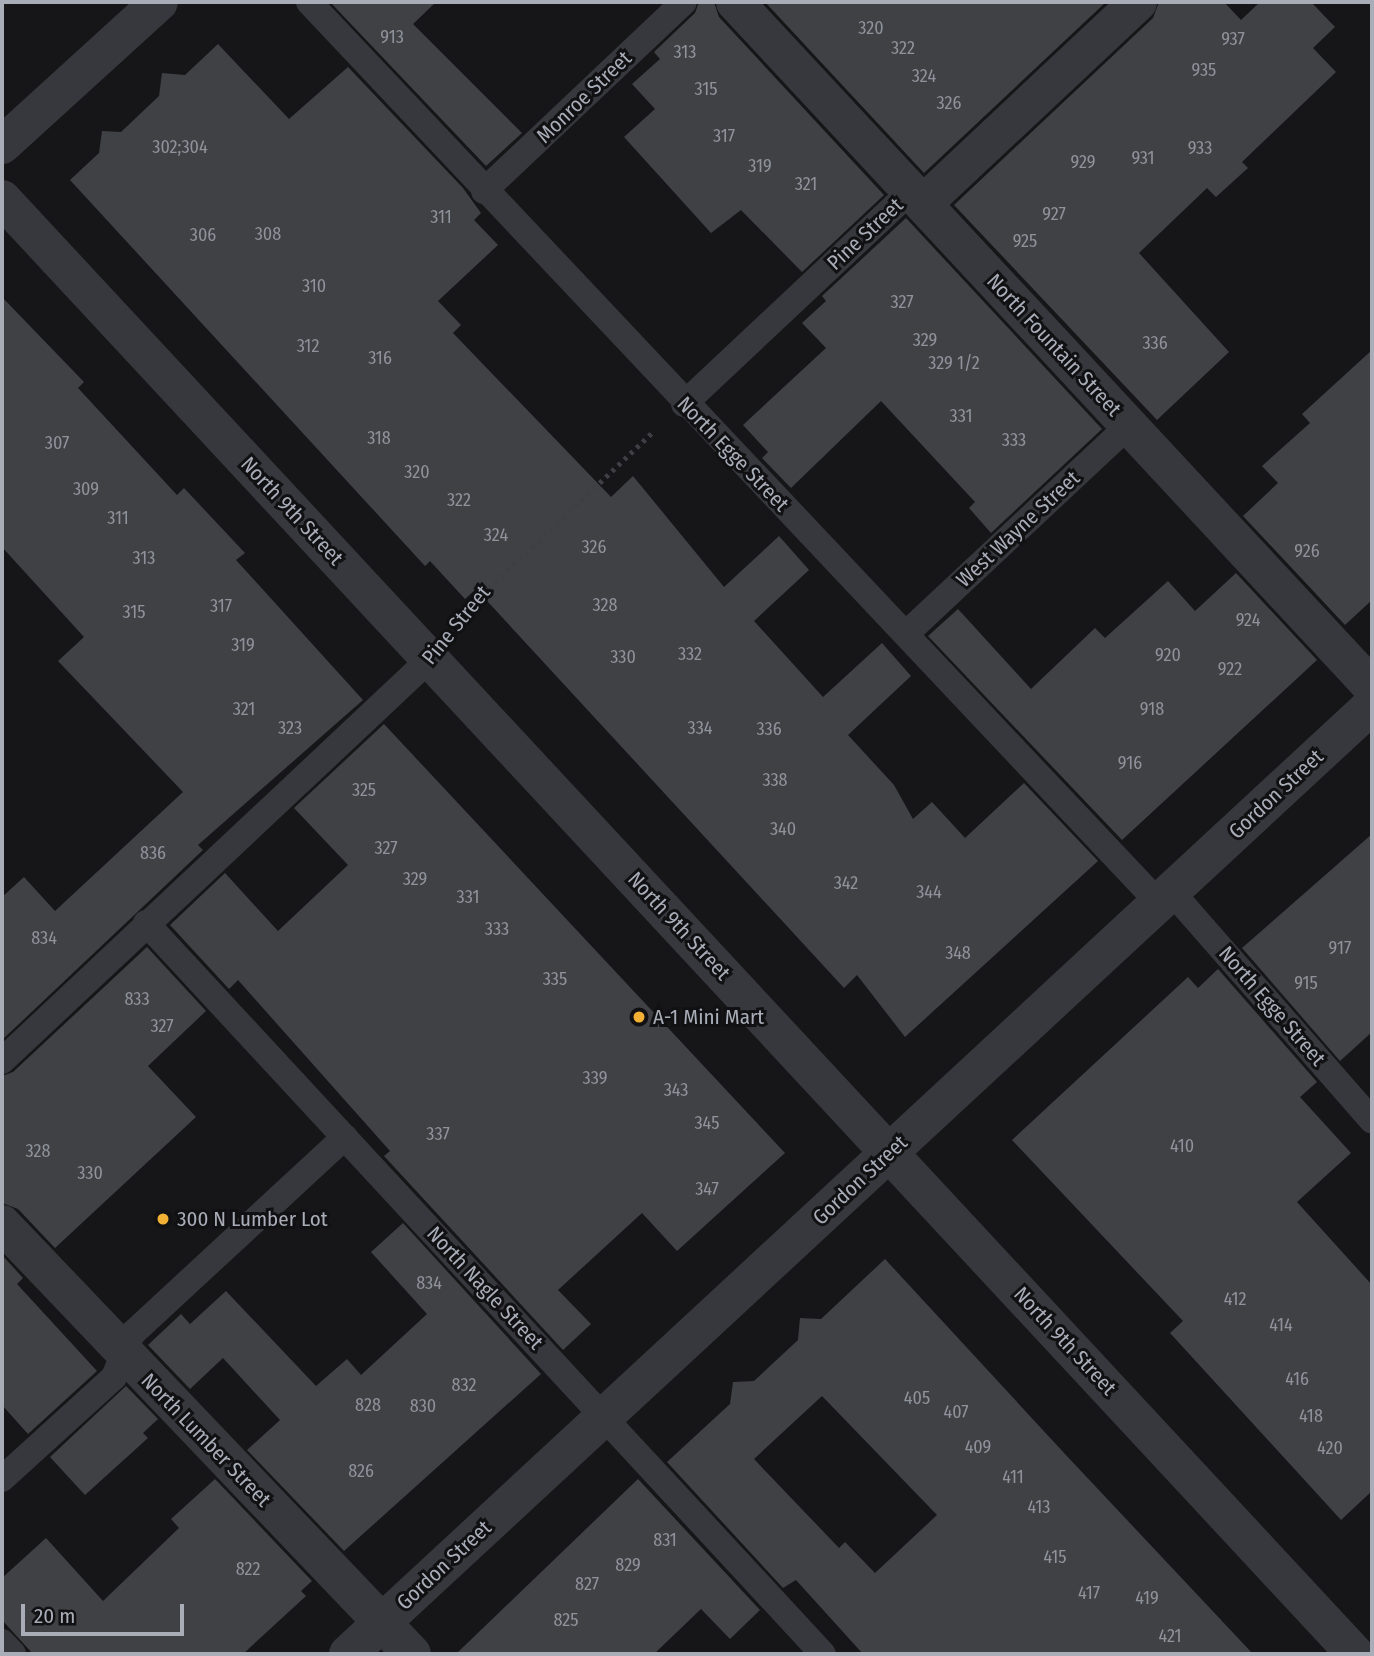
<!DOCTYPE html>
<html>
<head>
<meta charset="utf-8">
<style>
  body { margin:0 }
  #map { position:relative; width:1374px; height:1656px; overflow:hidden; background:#161618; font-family:"Fira Sans Condensed",sans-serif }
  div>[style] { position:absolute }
  .building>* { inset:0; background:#404145 }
  .path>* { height:4.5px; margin-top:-2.25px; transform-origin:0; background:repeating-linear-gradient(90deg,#3d3f44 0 3.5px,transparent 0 8.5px) }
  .service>* { height:26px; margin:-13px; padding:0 13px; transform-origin:13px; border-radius:13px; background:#37383d }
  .minor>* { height:38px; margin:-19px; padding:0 19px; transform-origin:19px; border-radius:19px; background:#37383d }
  .tertiary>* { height:38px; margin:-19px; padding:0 19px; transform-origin:19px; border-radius:19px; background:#37383d }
  .dots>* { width:19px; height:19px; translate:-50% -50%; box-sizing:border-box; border:4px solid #111113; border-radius:50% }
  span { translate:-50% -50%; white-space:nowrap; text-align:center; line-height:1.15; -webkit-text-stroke:6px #111113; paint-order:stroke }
  .number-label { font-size:18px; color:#8e929b }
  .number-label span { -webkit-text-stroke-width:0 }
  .street-label { font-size:21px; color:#a8adb8 }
  .poi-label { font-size:21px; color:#a8adb8 }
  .left { translate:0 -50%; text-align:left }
  .frame { position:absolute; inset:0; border:4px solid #a8adb8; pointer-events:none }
  .scale { position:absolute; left:21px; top:1604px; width:163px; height:32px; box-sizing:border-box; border:4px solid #a8adb8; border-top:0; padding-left:9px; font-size:21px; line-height:24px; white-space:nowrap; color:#a8adb8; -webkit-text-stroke:5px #111113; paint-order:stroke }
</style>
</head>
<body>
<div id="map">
  <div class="building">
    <i style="clip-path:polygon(330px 2px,436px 2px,413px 24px,522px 133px,486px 166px)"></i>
    <i style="clip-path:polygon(699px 2px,714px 2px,719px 17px,884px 195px,802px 272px,741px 210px,711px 233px,624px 137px,655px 109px,632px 84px,660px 59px,654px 52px,695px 13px)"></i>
    <i style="clip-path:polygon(765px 2px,1106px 2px,924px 173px)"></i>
    <i style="clip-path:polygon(1159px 2px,1224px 2px,1241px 20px,1260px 2px,1311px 2px,1335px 27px,1313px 48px,1336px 72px,1242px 162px,1248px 168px,1216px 197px,1207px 188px,1139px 253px,1229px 352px,1157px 420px,954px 205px,1153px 18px)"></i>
    <i style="clip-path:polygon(218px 44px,289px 119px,348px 67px,463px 188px,481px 213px,474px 220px,498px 245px,438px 301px,461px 325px,453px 333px,611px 497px,633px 476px,724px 587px,779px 536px,809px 570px,754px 621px,823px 697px,882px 643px,911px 676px,848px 735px,894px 785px,913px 819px,932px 802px,965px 838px,1024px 783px,1098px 861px,905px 1037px,857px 975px,844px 988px,476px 589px,465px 599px,430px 561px,425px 566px,70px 180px,99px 153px,102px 131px,121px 132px,159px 96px,162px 73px,185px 75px)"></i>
    <i style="clip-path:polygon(906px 218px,1102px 429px,991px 533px,969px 508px,975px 502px,881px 401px,791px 488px,762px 458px,768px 452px,743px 425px,826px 348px,802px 323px,826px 301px,822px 296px)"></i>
    <i style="clip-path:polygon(2px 297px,84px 382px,78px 388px,177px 495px,184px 488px,245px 553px,236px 560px,363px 700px,198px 845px,203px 850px,2px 1040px,2px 897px,24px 877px,55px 911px,183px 792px,58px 661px,84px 637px,2px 547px)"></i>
    <i style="clip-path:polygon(1372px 350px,1372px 600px,1345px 625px,1243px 516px,1278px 483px,1262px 466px,1310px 423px,1302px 414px)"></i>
    <i style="clip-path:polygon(1236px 573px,1317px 660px,1122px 840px,928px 636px,958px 609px,1031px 689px,1095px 628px,1105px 638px,1168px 581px,1195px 611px)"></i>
    <i style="clip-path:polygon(384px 724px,785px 1153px,677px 1251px,642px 1213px,558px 1290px,591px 1324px,563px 1350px,384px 1156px,390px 1151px,238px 980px,229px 989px,170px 925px,225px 873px,278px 931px,348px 865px,294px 808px)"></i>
    <i style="clip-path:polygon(1372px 834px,1372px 1032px,1340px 1061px,1242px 948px)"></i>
    <i style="clip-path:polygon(147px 947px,206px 1011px,148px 1066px,196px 1117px,55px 1248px,18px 1209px,2px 1203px,2px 1076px,13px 1072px)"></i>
    <i style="clip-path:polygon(1218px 969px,1317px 1082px,1300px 1097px,1351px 1153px,1297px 1202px,1372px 1285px,1372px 1491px,1341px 1520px,1170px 1333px,1183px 1321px,1012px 1140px,1188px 977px,1198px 988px)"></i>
    <i style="clip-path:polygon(403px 1223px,541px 1374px,344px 1551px,247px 1450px,280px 1420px,223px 1358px,190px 1389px,148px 1345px,181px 1314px,190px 1324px,226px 1291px,316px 1386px,347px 1359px,361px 1375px,427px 1314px,371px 1252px)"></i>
    <i style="clip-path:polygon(2px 1255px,23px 1278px,17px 1284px,97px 1371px,28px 1434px,2px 1405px)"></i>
    <i style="clip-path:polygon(evenodd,885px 1259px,1065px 1454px,1253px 1654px,863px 1654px,796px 1580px,783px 1588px,667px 1462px,730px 1404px,733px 1382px,754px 1381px,798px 1340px,800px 1318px,821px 1319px,885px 1259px,822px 1396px,937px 1515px,875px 1573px,845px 1542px,839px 1548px,754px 1459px,822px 1396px)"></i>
    <i style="clip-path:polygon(126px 1386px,158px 1419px,143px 1433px,148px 1438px,85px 1495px,50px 1457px)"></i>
    <i style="clip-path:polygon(215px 1479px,312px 1581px,301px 1591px,306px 1596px,243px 1654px,33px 1654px,2px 1620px,2px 1578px,46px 1538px,103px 1601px,179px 1528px,171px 1519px)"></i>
    <i style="clip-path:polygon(638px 1479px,760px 1610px,730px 1639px,701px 1609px,654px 1654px,456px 1654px)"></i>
  </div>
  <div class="path">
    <i style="left:458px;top:618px;width:271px;rotate:-43.7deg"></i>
  </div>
  <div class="service">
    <i style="left:309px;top:2px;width:1239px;rotate:46.67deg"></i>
    <i style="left:484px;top:191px;width:275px;rotate:-43.4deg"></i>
    <i style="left:684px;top:404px;width:311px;rotate:-43.2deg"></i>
    <i style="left:908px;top:632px;width:303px;rotate:-43.1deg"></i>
    <i style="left:1171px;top:891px;width:305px;rotate:48.8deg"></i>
    <i style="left:146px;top:923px;width:996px;rotate:47.2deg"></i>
    <i style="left:2px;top:1061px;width:587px;rotate:-43.21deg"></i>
    <i style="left:2px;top:1479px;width:151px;rotate:-42.3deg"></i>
    <i style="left:114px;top:1377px;width:47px;rotate:-67.3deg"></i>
    <i style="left:132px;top:1334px;width:290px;rotate:-42.8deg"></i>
    <i style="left:2px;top:1642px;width:16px;rotate:47deg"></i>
  </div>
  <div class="minor">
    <i style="left:735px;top:2px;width:935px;rotate:47.08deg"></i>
    <i style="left:2px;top:145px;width:212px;rotate:-42.3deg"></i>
    <i style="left:2px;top:199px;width:1987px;rotate:47.08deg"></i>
    <i style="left:923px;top:204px;width:295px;rotate:-43.2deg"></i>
    <i style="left:2px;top:1224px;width:594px;rotate:46.36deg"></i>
  </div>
  <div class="tertiary">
    <i style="left:348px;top:1654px;width:1396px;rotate:-42.82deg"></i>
  </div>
  <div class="dots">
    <i style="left:639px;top:1017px;background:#f2b134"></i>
    <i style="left:163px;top:1219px;background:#f2b134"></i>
  </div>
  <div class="number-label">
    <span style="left:871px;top:28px">320</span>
    <span style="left:392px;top:37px">913</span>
    <span style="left:1233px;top:39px">937</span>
    <span style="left:903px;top:48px">322</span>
    <span style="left:685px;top:52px">313</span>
    <span style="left:1204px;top:70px">935</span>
    <span style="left:924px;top:76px">324</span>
    <span style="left:706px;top:89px">315</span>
    <span style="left:949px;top:103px">326</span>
    <span style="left:724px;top:136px">317</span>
    <span style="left:180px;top:147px">302;304</span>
    <span style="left:1200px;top:148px">933</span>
    <span style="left:1143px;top:158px">931</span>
    <span style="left:1083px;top:162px">929</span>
    <span style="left:760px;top:166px">319</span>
    <span style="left:806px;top:184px">321</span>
    <span style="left:1054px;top:214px">927</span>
    <span style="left:441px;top:217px">311</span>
    <span style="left:268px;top:234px">308</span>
    <span style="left:203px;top:235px">306</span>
    <span style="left:1025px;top:241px">925</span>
    <span style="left:314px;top:286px">310</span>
    <span style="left:902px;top:302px">327</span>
    <span style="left:925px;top:340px">329</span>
    <span style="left:1155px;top:343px">336</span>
    <span style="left:308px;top:346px">312</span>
    <span style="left:380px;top:358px">316</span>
    <span style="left:954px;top:363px">329 1/2</span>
    <span style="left:961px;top:416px">331</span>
    <span style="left:379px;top:438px">318</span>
    <span style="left:1014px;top:440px">333</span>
    <span style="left:57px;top:443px">307</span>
    <span style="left:417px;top:472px">320</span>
    <span style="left:86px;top:489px">309</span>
    <span style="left:459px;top:500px">322</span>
    <span style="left:118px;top:518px">311</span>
    <span style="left:496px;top:535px">324</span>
    <span style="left:594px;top:547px">326</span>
    <span style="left:1307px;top:551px">926</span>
    <span style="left:144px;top:558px">313</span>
    <span style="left:605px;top:605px">328</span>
    <span style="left:221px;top:606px">317</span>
    <span style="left:134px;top:612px">315</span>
    <span style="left:1248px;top:620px">924</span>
    <span style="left:243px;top:645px">319</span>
    <span style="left:690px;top:654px">332</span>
    <span style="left:1168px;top:655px">920</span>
    <span style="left:623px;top:657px">330</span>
    <span style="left:1230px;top:669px">922</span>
    <span style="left:244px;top:709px">321</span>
    <span style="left:1152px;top:709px">918</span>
    <span style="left:290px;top:728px">323</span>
    <span style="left:700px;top:728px">334</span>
    <span style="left:769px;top:729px">336</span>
    <span style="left:1130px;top:763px">916</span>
    <span style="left:775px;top:780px">338</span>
    <span style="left:364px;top:790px">325</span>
    <span style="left:783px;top:829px">340</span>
    <span style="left:386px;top:848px">327</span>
    <span style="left:153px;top:853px">836</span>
    <span style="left:415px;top:879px">329</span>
    <span style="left:846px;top:883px">342</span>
    <span style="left:929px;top:892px">344</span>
    <span style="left:468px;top:897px">331</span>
    <span style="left:497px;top:929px">333</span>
    <span style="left:44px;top:938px">834</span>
    <span style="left:1340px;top:948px">917</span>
    <span style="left:958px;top:953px">348</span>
    <span style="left:555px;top:979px">335</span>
    <span style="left:1306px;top:983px">915</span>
    <span style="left:137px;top:999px">833</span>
    <span style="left:162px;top:1026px">327</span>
    <span style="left:595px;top:1078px">339</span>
    <span style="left:676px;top:1090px">343</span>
    <span style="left:707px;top:1123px">345</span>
    <span style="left:438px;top:1134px">337</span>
    <span style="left:1182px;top:1146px">410</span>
    <span style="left:38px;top:1151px">328</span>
    <span style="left:90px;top:1173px">330</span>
    <span style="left:707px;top:1189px">347</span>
    <span style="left:429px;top:1283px">834</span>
    <span style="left:1235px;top:1299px">412</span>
    <span style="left:1281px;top:1325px">414</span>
    <span style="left:1297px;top:1379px">416</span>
    <span style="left:464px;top:1385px">832</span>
    <span style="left:917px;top:1398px">405</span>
    <span style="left:368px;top:1405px">828</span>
    <span style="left:423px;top:1406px">830</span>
    <span style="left:956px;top:1412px">407</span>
    <span style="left:1311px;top:1416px">418</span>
    <span style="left:978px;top:1447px">409</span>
    <span style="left:1330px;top:1448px">420</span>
    <span style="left:361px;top:1471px">826</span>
    <span style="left:1013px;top:1477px">411</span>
    <span style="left:1039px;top:1507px">413</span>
    <span style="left:665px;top:1540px">831</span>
    <span style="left:1055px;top:1557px">415</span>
    <span style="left:628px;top:1565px">829</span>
    <span style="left:248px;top:1569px">822</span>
    <span style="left:587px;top:1584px">827</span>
    <span style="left:1089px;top:1593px">417</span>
    <span style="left:1147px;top:1598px">419</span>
    <span style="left:566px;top:1620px">825</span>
    <span style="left:1170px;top:1636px">421</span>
  </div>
  <div class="street-label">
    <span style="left:584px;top:97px;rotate:-44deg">Monroe Street</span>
    <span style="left:865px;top:234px;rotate:-43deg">Pine Street</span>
    <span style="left:1054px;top:345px;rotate:47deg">North Fountain Street</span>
    <span style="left:733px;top:454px;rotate:46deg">North Egge Street</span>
    <span style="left:292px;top:511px;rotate:47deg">North 9th Street</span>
    <span style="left:1018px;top:529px;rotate:-43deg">West Wayne Street</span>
    <span style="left:456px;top:625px;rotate:-51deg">Pine Street</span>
    <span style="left:1276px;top:794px;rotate:-43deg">Gordon Street</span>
    <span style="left:679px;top:926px;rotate:47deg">North 9th Street</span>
    <span style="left:1272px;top:1006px;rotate:49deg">North Egge Street</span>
    <span style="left:860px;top:1180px;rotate:-43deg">Gordon Street</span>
    <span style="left:485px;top:1288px;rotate:47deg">North Nagle Street</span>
    <span style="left:1065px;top:1341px;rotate:47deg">North 9th Street</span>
    <span style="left:206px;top:1440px;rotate:46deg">North Lumber Street</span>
    <span style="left:444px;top:1565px;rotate:-43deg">Gordon Street</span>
  </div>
  <div class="poi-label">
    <span class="left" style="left:653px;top:1017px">A-1 Mini Mart</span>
    <span class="left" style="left:177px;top:1219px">300 N Lumber Lot</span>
  </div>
  <div class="frame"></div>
  <div class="scale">20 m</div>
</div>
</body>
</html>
